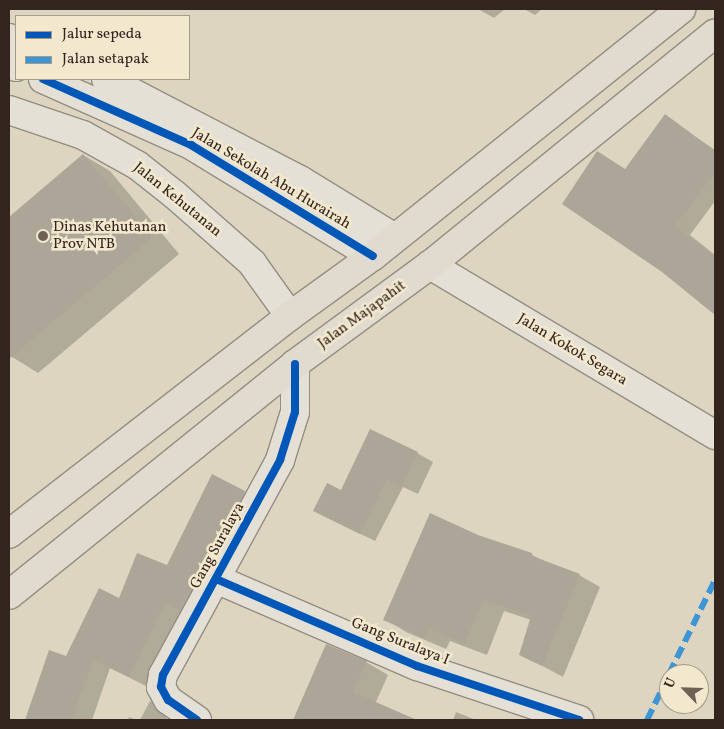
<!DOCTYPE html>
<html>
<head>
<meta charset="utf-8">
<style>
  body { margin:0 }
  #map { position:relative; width:724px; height:729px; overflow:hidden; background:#ddd5c0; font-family:Vollkorn,serif }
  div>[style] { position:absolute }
  .shadow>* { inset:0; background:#0003 }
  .building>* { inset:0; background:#ada698 }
  .roads { filter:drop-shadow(1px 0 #938d81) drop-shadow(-1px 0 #938d81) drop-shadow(0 1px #938d81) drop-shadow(0 -1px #938d81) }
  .minor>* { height:28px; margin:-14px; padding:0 14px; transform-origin:14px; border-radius:14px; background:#e5e0d5 }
  .major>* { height:28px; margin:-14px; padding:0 14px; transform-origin:14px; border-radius:14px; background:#e0dbce }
  .quiet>* { height:6px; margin-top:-3px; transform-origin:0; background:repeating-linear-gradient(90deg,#3d95d5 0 12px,transparent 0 18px) }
  .cycleway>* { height:8px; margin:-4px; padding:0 4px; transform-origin:4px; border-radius:4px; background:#0057b8 }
  .dots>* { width:14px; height:14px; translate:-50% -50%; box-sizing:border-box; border:2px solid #f1e8ce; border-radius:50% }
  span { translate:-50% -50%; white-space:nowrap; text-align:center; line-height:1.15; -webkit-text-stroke:5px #f1e8ce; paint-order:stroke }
  .street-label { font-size:15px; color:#33241e }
  .poi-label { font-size:15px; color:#33241e }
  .left { translate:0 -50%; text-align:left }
  .frame { position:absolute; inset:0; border:10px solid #33241e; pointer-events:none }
  .legend { position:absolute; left:15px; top:15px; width:175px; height:65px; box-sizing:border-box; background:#f1e8ce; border:1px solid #a59a88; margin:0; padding:6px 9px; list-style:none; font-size:15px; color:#33241e }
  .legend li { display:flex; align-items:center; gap:10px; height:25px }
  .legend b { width:25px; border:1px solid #a59a88 }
  .north { position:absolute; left:659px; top:664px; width:50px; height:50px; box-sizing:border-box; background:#f1e8ce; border:1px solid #a59a88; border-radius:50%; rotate:294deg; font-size:14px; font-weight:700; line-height:20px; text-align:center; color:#33241e }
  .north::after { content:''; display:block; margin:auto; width:18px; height:22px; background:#6e6257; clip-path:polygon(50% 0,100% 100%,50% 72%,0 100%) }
</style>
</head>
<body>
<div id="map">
  <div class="shadow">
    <i style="clip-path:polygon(478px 9px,505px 9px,494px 18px)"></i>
    <i style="clip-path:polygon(524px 9px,542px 9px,535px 15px)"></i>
    <i style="clip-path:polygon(665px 116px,715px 150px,715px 201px,690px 235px,715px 255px,715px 312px,704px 305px,598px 152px,626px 170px)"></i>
    <i style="clip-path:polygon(83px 155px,110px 171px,179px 254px,38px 373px,9px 355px,9px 218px)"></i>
    <i style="clip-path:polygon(417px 453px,433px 462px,418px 494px,403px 487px,375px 541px,330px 519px,341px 492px)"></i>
    <i style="clip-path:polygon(212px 476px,261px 501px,182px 611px,146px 686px,110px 668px,92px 720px,26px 720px,50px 652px,66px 658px,120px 600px,168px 566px)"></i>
    <i style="clip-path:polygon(478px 536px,532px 555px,546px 562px,579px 575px,600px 587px,563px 677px,520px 654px,531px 620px,504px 611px,487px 655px,450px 641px,446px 649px,406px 632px,385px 619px)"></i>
    <i style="clip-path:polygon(327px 645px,366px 662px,388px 675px,375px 704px,414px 720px,294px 720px)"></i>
    <i style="clip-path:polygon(150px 701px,157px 705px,168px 720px,140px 720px)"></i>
    <i style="clip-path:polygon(456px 712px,476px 720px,453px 720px)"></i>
    <i style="clip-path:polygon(129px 717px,137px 720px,128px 720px)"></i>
  </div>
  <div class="building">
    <i style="clip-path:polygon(665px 114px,715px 151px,715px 172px,675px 226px,715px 257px,715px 315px,662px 272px,562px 204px,597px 151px,625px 169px)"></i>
    <i style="clip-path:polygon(83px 154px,153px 237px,9px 359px,9px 217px)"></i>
    <i style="clip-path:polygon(370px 429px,418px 452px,402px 486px,387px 479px,360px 534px,313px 511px,327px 483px,341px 490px)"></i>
    <i style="clip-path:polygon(212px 474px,245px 491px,179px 611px,165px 603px,129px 677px,93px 660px,72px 720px,25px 720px,49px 650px,66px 656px,99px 588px,119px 598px,137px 553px,167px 565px)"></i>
    <i style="clip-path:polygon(430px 513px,478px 535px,532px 553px,532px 556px,580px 574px,542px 666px,519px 655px,531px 616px,483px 600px,465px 644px,429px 629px,425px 638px,383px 620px)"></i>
    <i style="clip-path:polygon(326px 644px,367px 661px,353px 692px,417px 720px,293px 720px)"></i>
  </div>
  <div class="roads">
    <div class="minor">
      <i style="left:9px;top:38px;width:8px;rotate:23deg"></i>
      <i style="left:9px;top:63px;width:8px;rotate:30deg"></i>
      <i style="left:43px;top:79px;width:162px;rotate:24deg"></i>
      <i style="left:191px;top:145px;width:213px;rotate:31.4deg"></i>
      <i style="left:106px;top:79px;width:219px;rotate:27.5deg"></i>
      <i style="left:300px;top:180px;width:111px;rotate:31.4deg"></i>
      <i style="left:9px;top:110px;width:78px;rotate:18.7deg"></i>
      <i style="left:83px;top:135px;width:62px;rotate:29.1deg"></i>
      <i style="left:137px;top:165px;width:48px;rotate:38.3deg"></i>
      <i style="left:175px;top:195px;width:103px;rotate:41.4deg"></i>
      <i style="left:252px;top:263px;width:65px;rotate:54.4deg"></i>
      <i style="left:430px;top:265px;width:332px;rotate:30.8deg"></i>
      <i style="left:216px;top:579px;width:219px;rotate:23.4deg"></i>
      <i style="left:417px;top:666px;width:171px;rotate:18.4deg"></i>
      <i style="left:197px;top:720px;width:35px;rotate:-145deg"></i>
      <i style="left:168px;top:700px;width:15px;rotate:-118deg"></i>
      <i style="left:161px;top:687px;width:12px;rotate:-81deg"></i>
      <i style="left:163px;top:675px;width:245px;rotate:-61.4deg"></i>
      <i style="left:280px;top:460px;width:50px;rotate:-72.6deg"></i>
      <i style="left:295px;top:412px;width:48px;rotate:-90deg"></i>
    </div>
    <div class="major">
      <i style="left:9px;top:534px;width:356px;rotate:-37.8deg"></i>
      <i style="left:290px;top:316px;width:102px;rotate:-35.9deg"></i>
      <i style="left:373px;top:256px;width:395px;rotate:-38.7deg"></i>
      <i style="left:9px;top:595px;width:368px;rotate:-38.9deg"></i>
      <i style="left:295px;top:364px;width:167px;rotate:-36.3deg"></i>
      <i style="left:430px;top:265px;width:367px;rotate:-39.1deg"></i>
    </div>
  </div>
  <div class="quiet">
    <i style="left:669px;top:674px;width:105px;rotate:-63.9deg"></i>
    <i style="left:647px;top:720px;width:50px;rotate:-63.9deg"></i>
  </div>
  <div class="cycleway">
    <i style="left:43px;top:79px;width:162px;rotate:24deg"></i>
    <i style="left:191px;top:145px;width:213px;rotate:31.4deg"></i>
    <i style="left:216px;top:579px;width:219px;rotate:23.4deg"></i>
    <i style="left:417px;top:666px;width:171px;rotate:18.4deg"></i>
    <i style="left:197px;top:720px;width:35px;rotate:-145deg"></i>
    <i style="left:168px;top:700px;width:15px;rotate:-118deg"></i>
    <i style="left:161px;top:687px;width:12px;rotate:-81deg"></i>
    <i style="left:163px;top:675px;width:245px;rotate:-61.4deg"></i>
    <i style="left:280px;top:460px;width:50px;rotate:-72.6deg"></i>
    <i style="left:295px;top:412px;width:48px;rotate:-90deg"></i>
  </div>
  <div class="dots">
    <i style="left:43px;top:236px;background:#6e6257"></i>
  </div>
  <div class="street-label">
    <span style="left:271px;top:179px;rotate:31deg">Jalan Sekolah Abu Hurairah</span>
    <span style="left:177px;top:200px;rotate:39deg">Jalan Kehutanan</span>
    <span style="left:362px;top:315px;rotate:-36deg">Jalan Majapahit</span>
    <span style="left:572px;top:350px;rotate:31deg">Jalan Kokok Segara</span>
    <span style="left:218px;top:546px;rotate:-61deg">Gang Suralaya</span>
    <span style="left:400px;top:642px;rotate:22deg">Gang Suralaya I</span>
  </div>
  <div class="poi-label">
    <span class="left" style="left:53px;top:236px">Dinas Kehutanan<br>Prov NTB</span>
  </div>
  <div class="frame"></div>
  <ul class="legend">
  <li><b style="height:6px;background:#0057b8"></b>Jalur sepeda</li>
  <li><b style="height:6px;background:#3d95d5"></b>Jalan setapak</li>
  </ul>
  <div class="north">U</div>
</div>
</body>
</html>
